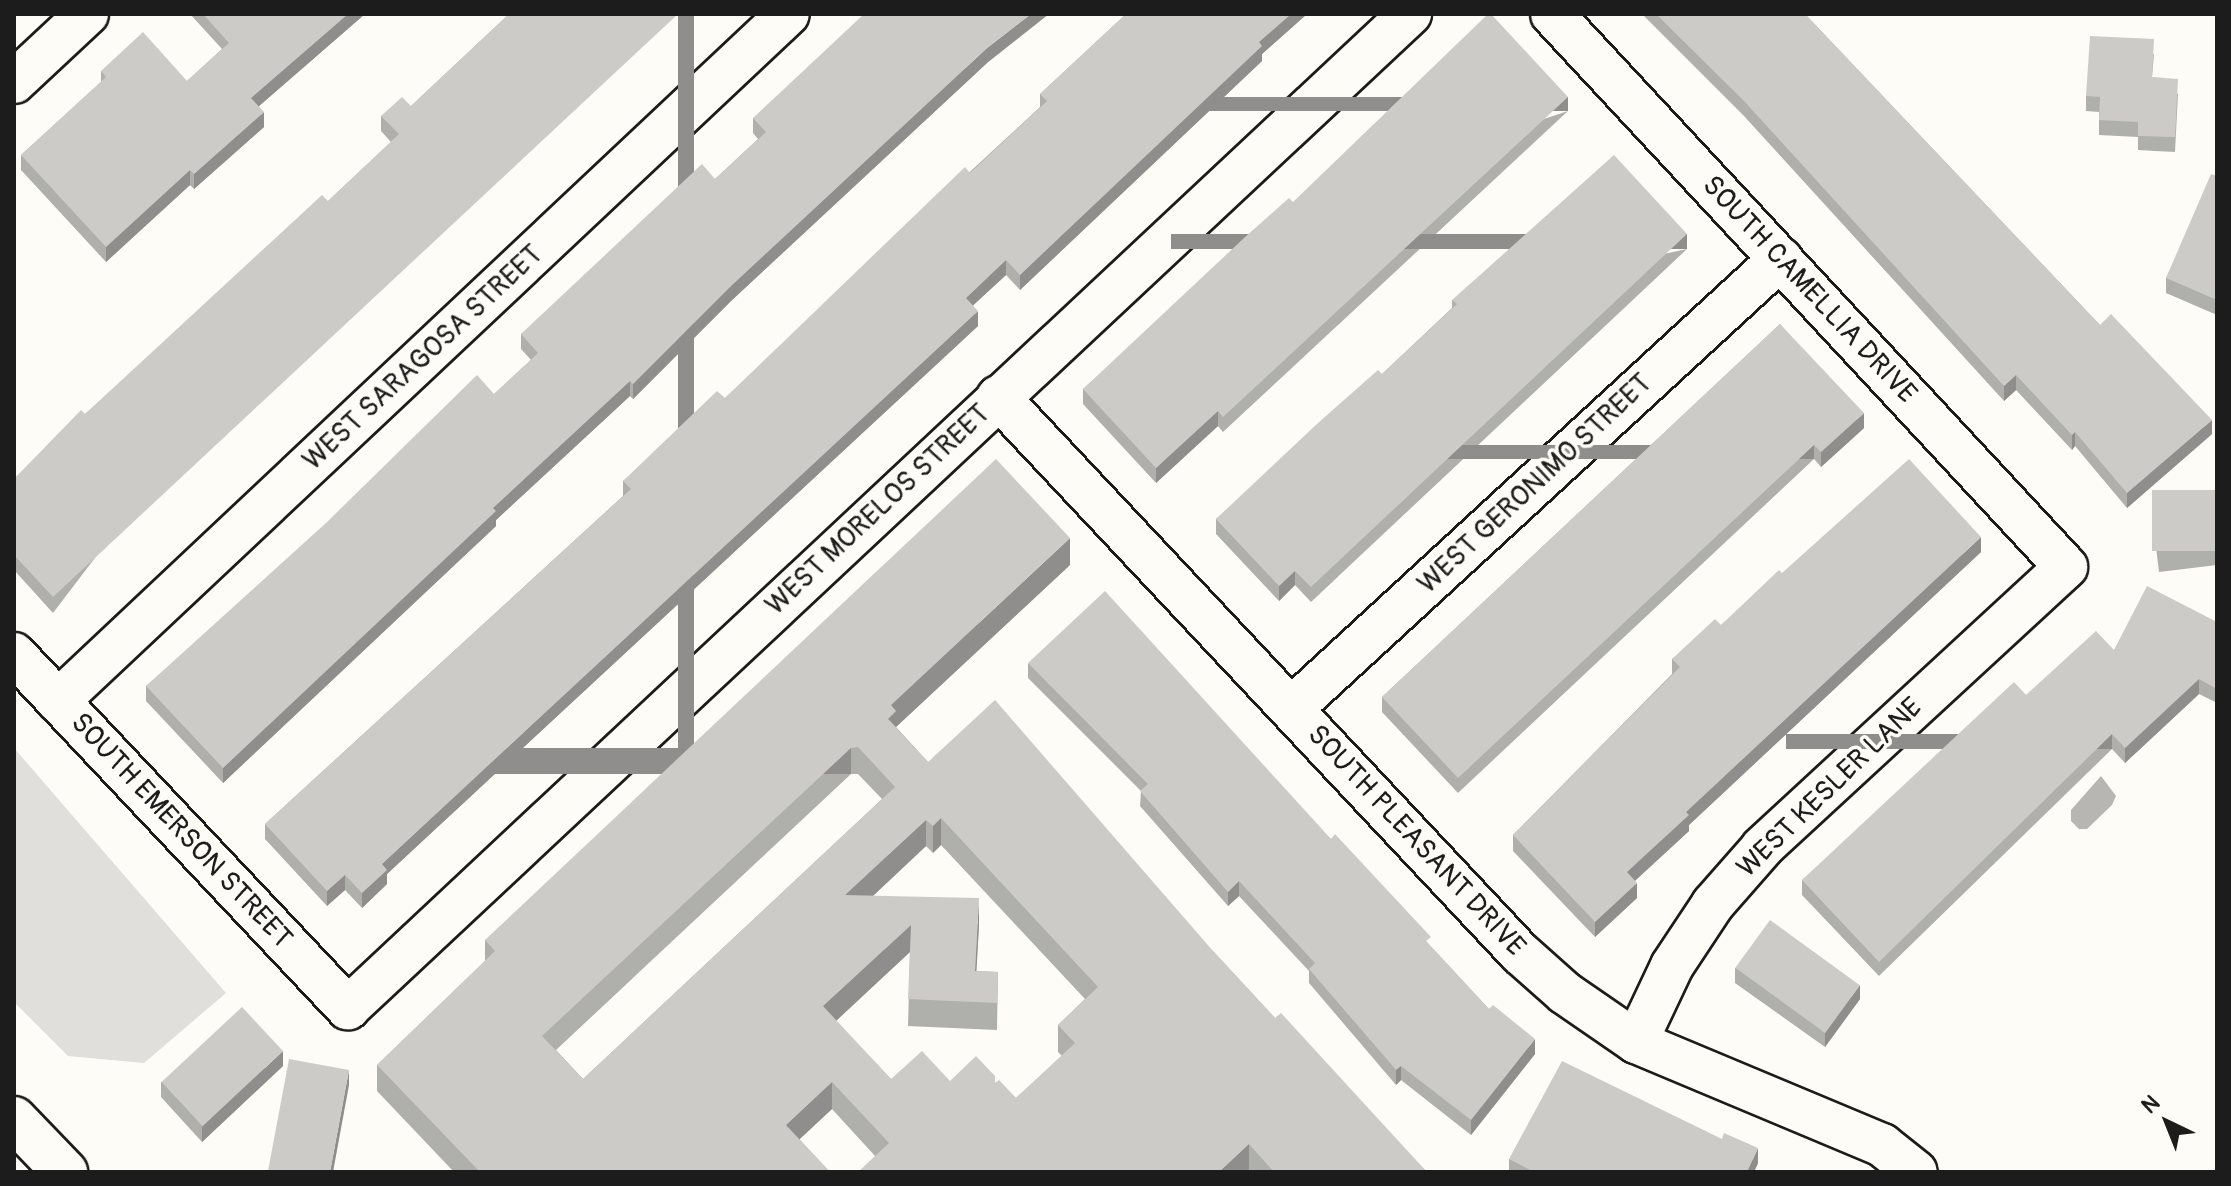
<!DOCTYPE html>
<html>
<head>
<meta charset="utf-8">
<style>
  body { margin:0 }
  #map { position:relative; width:2231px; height:1186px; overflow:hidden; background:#fdfcf7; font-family:Pangolin,sans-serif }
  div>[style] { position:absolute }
  .green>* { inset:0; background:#e0dfdb }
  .water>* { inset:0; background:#b7b6b2 }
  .roads { filter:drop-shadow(2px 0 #1c1c1c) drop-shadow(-2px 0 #1c1c1c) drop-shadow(0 2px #1c1c1c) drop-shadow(0 -2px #1c1c1c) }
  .minor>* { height:42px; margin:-21px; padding:0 21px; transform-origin:21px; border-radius:21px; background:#fdfcf7 }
  .secondary>* { height:44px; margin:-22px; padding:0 22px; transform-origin:22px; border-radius:22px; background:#fdfcf7 }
  .wall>* { inset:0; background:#afafac }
  .shaded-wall>* { inset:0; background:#8f8e8c; transform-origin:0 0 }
  .building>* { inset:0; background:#cccbc8; transform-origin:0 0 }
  span { translate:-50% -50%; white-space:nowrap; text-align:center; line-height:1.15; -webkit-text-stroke:7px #fdfcf7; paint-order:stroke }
  .street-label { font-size:28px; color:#1c1c1c }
  .frame { position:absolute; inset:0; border:16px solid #1c1c1c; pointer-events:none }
  .north { position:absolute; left:2127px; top:1082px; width:80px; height:80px; -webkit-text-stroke:6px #fdfcf7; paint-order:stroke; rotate:317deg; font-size:22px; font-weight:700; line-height:32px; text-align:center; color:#1c1c1c }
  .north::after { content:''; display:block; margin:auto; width:28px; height:36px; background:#1c1c1c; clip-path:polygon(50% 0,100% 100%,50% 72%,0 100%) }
</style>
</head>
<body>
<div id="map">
  <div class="green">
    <i style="clip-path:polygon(14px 748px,226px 993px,144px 1063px,68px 1056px,14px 1002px)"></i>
  </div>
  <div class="water">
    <i style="clip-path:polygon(2101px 776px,2116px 796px,2112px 805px,2087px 829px,2079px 829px,2071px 821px,2071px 810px)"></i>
  </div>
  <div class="roads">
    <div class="minor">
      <i style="left:1552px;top:14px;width:755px;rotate:47.09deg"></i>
      <i style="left:2066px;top:567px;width:413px;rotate:137.3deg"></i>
      <i style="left:1763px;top:847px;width:76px;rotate:131.3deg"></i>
      <i style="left:1713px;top:904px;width:74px;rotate:123.5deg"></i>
      <i style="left:1672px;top:966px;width:84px;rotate:115.3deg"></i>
      <i style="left:14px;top:82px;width:100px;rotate:-43deg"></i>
      <i style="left:998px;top:397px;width:763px;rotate:46.81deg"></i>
      <i style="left:1520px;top:953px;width:60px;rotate:41.6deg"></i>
      <i style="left:1565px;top:993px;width:86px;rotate:34.6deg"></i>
      <i style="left:1636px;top:1042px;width:267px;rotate:22.7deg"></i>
      <i style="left:1882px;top:1145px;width:43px;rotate:38.5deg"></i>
      <i style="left:14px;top:654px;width:487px;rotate:46.7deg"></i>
      <i style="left:348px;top:1008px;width:1455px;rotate:-43.11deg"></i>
      <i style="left:58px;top:701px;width:1002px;rotate:-43.26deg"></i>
      <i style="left:1291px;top:709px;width:665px;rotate:-42.62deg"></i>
    </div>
    <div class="secondary">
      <i style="left:14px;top:1119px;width:74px;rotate:46.1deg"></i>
    </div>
  </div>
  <div class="wall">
    <i style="clip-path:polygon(190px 14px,365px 14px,259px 106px,264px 127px,194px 189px,190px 185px,106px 262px,21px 170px,21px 155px,101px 82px,101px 71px,187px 81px,222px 49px)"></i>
    <i style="clip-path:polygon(509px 14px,53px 613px,14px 570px,14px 479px,85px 414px,328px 201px,391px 142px,381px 131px,381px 116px,411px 106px)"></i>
    <i style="clip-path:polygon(1126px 14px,1307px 14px,1262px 54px,1262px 61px,1020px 290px,1006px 275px,973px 305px,978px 326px,387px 874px,387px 884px,362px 908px,345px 890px,327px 906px,265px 839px,265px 824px,623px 496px,623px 481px,725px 398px,1040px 107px,1040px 94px)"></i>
    <i style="clip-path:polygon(1642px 14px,1805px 14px,2100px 325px,2212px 434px,2127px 508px,2075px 446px,2072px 450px,2016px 390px,2004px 401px,1744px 116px)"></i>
    <i style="clip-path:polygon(2154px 54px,2152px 77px,2178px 94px,2175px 152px,2138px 150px,2138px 137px,2099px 135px,2099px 112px,2086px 111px,2086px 96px)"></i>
    <i style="clip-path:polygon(987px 63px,731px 301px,633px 399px,630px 396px,496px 520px,496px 526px,223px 783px,146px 701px,146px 686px,494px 394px,531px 360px,521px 349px,521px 334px,715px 179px,758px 139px,753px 133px,753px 118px)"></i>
    <i style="clip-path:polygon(1568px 111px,1223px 432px,1218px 426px,1156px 483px,1083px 404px,1083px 389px,1293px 202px)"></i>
    <i style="clip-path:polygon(2217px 176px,2217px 315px,2166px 293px,2166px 278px)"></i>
    <i style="clip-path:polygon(1687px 249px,1311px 602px,1295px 585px,1279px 601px,1216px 534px,1216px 519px,1382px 374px,1452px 308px,1452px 300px)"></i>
    <i style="clip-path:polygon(1780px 324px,1864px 428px,1821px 467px,1814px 459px,1458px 793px,1382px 712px,1382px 697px)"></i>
    <i style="clip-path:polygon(2217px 490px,2217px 565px,2159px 572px,2152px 513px,2152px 498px)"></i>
    <i style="clip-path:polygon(1981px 552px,1689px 825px,1689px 831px,1635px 881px,1637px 898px,1595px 937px,1513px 851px,1513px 835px,1672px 674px,1672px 659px,1721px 625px,1782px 573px)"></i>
    <i style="clip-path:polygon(evenodd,1070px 565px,896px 727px,928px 762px,1213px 951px,1275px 1018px,1427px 1172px,1249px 1172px,875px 1156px,832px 1109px,799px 1139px,830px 1172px,454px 1172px,377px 1091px,377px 1065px,485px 961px,485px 940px,1070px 565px,851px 774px,858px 774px,882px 799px,583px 1079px,556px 1050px,851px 774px,1070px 565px,941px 845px,1085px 999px,1058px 1025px,1058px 1052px,1062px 1056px,1016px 1098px,995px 1083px,891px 1079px,836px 1021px,910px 952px,908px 1026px,997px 1030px,998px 972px,976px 971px,979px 925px,873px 896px,926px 846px,933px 853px,941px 845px)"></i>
    <i style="clip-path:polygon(2217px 622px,2217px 703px,2199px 694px,2125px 763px,2112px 749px,1879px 976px,1802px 895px,1802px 880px,2026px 695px,2114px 650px)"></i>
    <i style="clip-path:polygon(1028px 663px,1331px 839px,1489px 1009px,1535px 1054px,1471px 1135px,1401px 1080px,1396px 1085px,1309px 983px,1309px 971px,1239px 896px,1228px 906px,1140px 806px,1141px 791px,1028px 678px)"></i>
    <i style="clip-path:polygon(1735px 968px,1860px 999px,1825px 1047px,1735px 983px)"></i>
    <i style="clip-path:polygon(283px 1066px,202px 1142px,161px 1097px,161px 1082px)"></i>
    <i style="clip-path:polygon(1722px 1139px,1758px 1163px,1754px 1172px,1509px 1172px,1509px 1159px)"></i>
  </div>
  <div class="shaded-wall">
    <i style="clip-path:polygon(348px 14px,365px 14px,251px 113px,251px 98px)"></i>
    <i style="left:678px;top:14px;width:16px;height:855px"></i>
    <i style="clip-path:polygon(1031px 14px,1049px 14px,987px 63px,731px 301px,633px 399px,633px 384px,731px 286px,987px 48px)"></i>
    <i style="clip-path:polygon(1291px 14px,1307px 14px,1262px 54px,1262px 61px,1020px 290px,1020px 275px,1259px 42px)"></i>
    <i style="left:1568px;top:97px;width:14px;height:471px;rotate:90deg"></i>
    <i style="clip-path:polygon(264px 112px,264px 127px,194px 189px,194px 174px)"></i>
    <i style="clip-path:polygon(190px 170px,190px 185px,106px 262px,106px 247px)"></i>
    <i style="left:1687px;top:234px;width:15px;height:516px;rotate:90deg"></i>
    <i style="clip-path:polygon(1006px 260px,1006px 275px,966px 312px,966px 298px)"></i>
    <i style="clip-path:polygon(978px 311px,978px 326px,387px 874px,387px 884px,362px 908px,362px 893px,382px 864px)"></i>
    <i style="clip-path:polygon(2016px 375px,2016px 390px,2004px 401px,2004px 386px)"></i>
    <i style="clip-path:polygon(630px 381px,630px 396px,496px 520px,496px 526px,223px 783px,223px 768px,493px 508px)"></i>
    <i style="clip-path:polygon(1218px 411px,1218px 426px,1156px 483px,1156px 468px)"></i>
    <i style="clip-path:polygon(1864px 413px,1864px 428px,1821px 467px,1821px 452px)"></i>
    <i style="clip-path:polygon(2212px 420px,2212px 434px,2127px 508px,2127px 493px)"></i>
    <i style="clip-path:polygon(2075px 432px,2075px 446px,2072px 450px,2072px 435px)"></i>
    <i style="left:1814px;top:445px;width:14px;height:487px;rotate:90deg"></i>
    <i style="clip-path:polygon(1981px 537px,1981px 552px,1689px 825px,1689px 831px,1627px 888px,1627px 872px,1686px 812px)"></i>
    <i style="clip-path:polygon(1070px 538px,1070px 565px,896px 727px,888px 719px,891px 705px)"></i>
    <i style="clip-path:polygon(1295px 571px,1295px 585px,1279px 601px,1279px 586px)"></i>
    <i style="clip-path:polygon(2199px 679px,2199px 694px,2125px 763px,2125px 748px)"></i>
    <i style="left:2112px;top:734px;width:15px;height:326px;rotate:90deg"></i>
    <i style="left:851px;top:748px;width:26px;height:422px;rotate:90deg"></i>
    <i style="clip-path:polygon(941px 818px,941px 845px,933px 853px,933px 826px)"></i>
    <i style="clip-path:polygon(926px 820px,926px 846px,845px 922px,845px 895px)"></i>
    <i style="clip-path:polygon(345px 875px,345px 890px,327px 906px,327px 891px)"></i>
    <i style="clip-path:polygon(1239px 881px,1239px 896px,1228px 906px,1228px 892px)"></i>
    <i style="clip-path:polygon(1637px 883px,1637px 898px,1595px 937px,1595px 922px)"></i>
    <i style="clip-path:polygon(979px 898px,979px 925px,975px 998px,975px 971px)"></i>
    <i style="clip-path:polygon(911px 925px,911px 951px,823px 1033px,823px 1006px)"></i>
    <i style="clip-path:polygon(1860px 985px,1860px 999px,1825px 1047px,1825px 1033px)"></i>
    <i style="clip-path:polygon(1535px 1039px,1535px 1054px,1471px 1135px,1471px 1120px)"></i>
    <i style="clip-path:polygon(283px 1051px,283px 1066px,202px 1142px,202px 1127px)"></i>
    <i style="clip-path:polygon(1401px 1066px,1401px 1080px,1396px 1085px,1396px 1070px)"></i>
    <i style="clip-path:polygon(349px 1070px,349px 1085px,333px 1172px,330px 1172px)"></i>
    <i style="clip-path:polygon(832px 1082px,832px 1109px,786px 1152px,786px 1125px)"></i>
    <i style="clip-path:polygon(1249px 1144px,1249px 1171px,1219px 1172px)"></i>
    <i style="clip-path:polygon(1758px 1148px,1758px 1163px,1754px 1172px,1747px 1172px)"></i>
  </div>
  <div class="building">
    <i style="clip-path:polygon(203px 14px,348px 14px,251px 98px,264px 112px,194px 174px,190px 170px,106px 247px,21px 155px,106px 77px,101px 71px,143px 32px,187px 81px,229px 43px)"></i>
    <i style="clip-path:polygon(509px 14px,678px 14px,53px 597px,14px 555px,14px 479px,81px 410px,85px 414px,322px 195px,328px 201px,399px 134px,381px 116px,402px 97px,411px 106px)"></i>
    <i style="clip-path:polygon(864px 14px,1031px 14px,987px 48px,731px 286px,633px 384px,630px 381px,493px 508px,496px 511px,223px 768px,146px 686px,326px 523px,477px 375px,494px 394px,538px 353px,521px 334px,702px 164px,715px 179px,766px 132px,753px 118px)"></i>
    <i style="clip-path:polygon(1126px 14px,1291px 14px,1259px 42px,1262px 46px,1020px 275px,1006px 260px,966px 298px,978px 311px,382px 864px,387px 870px,362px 893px,345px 875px,327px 891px,265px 824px,631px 489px,623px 481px,717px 391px,725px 398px,965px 167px,970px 173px,1047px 101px,1040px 94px)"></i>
    <i style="clip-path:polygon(1488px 14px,1491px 14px,1568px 97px,1223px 417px,1218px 411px,1156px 468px,1083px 389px,1244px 238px,1289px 198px,1293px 202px)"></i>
    <i style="clip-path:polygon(1656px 14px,1805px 14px,2100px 325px,2111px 314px,2212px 420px,2127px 493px,2075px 432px,2072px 435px,2016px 375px,2004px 386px,1744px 101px)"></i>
    <i style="clip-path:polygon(2090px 36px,2154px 39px,2152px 77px,2178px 79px,2175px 137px,2138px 136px,2138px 122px,2099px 120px,2100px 97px,2086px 96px)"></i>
    <i style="clip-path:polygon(1614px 155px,1687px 234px,1311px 587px,1295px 571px,1279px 586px,1216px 519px,1318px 423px,1378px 370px,1382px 374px,1457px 304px,1452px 300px)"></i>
    <i style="clip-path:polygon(2211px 174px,2217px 176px,2217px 300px,2166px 278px)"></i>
    <i style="clip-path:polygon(1780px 324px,1864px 413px,1821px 452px,1814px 445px,1458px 778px,1382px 697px)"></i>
    <i style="clip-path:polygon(evenodd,996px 459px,1070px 538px,891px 705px,896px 711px,888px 719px,928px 762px,995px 700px,1213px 951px,1275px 1018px,1281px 1013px,1427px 1172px,1274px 1172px,1249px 1144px,1219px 1172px,858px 1172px,889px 1143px,832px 1082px,786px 1125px,830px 1172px,480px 1172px,377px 1065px,495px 951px,485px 940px,996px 459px,858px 747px,895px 787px,583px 1079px,542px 1036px,851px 748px,858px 747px,996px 459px,941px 818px,1098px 987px,1058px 1025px,1075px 1043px,1016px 1098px,999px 1080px,995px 1083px,995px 1076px,976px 1056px,950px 1081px,922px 1051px,891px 1079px,823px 1006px,911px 925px,908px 999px,997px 1003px,998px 972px,975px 971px,979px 898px,845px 895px,926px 820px,933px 826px,941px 818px)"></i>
    <i style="clip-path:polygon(1909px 459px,1981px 537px,1686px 812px,1689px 815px,1627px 872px,1637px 883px,1595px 922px,1513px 835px,1680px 667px,1672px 659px,1715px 619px,1721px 625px,1779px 570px,1782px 573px)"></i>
    <i style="left:2217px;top:490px;width:61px;height:65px;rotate:90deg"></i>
    <i style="clip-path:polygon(2147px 586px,2217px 622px,2217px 689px,2199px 679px,2125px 748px,2112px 734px,1879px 962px,1802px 880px,2014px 682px,2026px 695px,2096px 631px,2114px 650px)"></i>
    <i style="clip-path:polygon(1105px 591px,1331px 839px,1335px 834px,1431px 937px,1426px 941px,1489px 1009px,1493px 1005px,1535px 1039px,1471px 1120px,1401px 1066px,1396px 1070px,1309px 969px,1315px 963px,1239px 881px,1228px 892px,1140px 791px,1148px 784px,1028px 663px)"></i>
    <i style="left:1770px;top:920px;width:111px;height:59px;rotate:36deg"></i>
    <i style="left:242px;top:1007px;width:60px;height:110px;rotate:47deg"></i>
    <i style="clip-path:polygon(289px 1059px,349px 1070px,330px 1172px,275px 1172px,268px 1171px)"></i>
    <i style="clip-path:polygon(1562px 1061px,1722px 1139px,1724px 1133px,1758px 1148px,1747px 1172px,1534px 1172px,1509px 1159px)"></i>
  </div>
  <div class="street-label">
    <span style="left:1809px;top:290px;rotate:47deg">SOUTH CAMELLIA DRIVE</span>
    <span style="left:423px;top:358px;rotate:-43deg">WEST SARAGOSA STREET</span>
    <span style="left:1535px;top:484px;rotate:-43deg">WEST GERONIMO STREET</span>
    <span style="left:878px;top:510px;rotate:-43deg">WEST MORELOS STREET</span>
    <span style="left:1830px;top:788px;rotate:-44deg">WEST KESLER LANE</span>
    <span style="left:181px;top:831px;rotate:47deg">SOUTH EMERSON STREET</span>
    <span style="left:1416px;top:841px;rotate:47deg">SOUTH PLEASANT DRIVE</span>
  </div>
  <div class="frame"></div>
  <div class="north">N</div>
</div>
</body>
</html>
